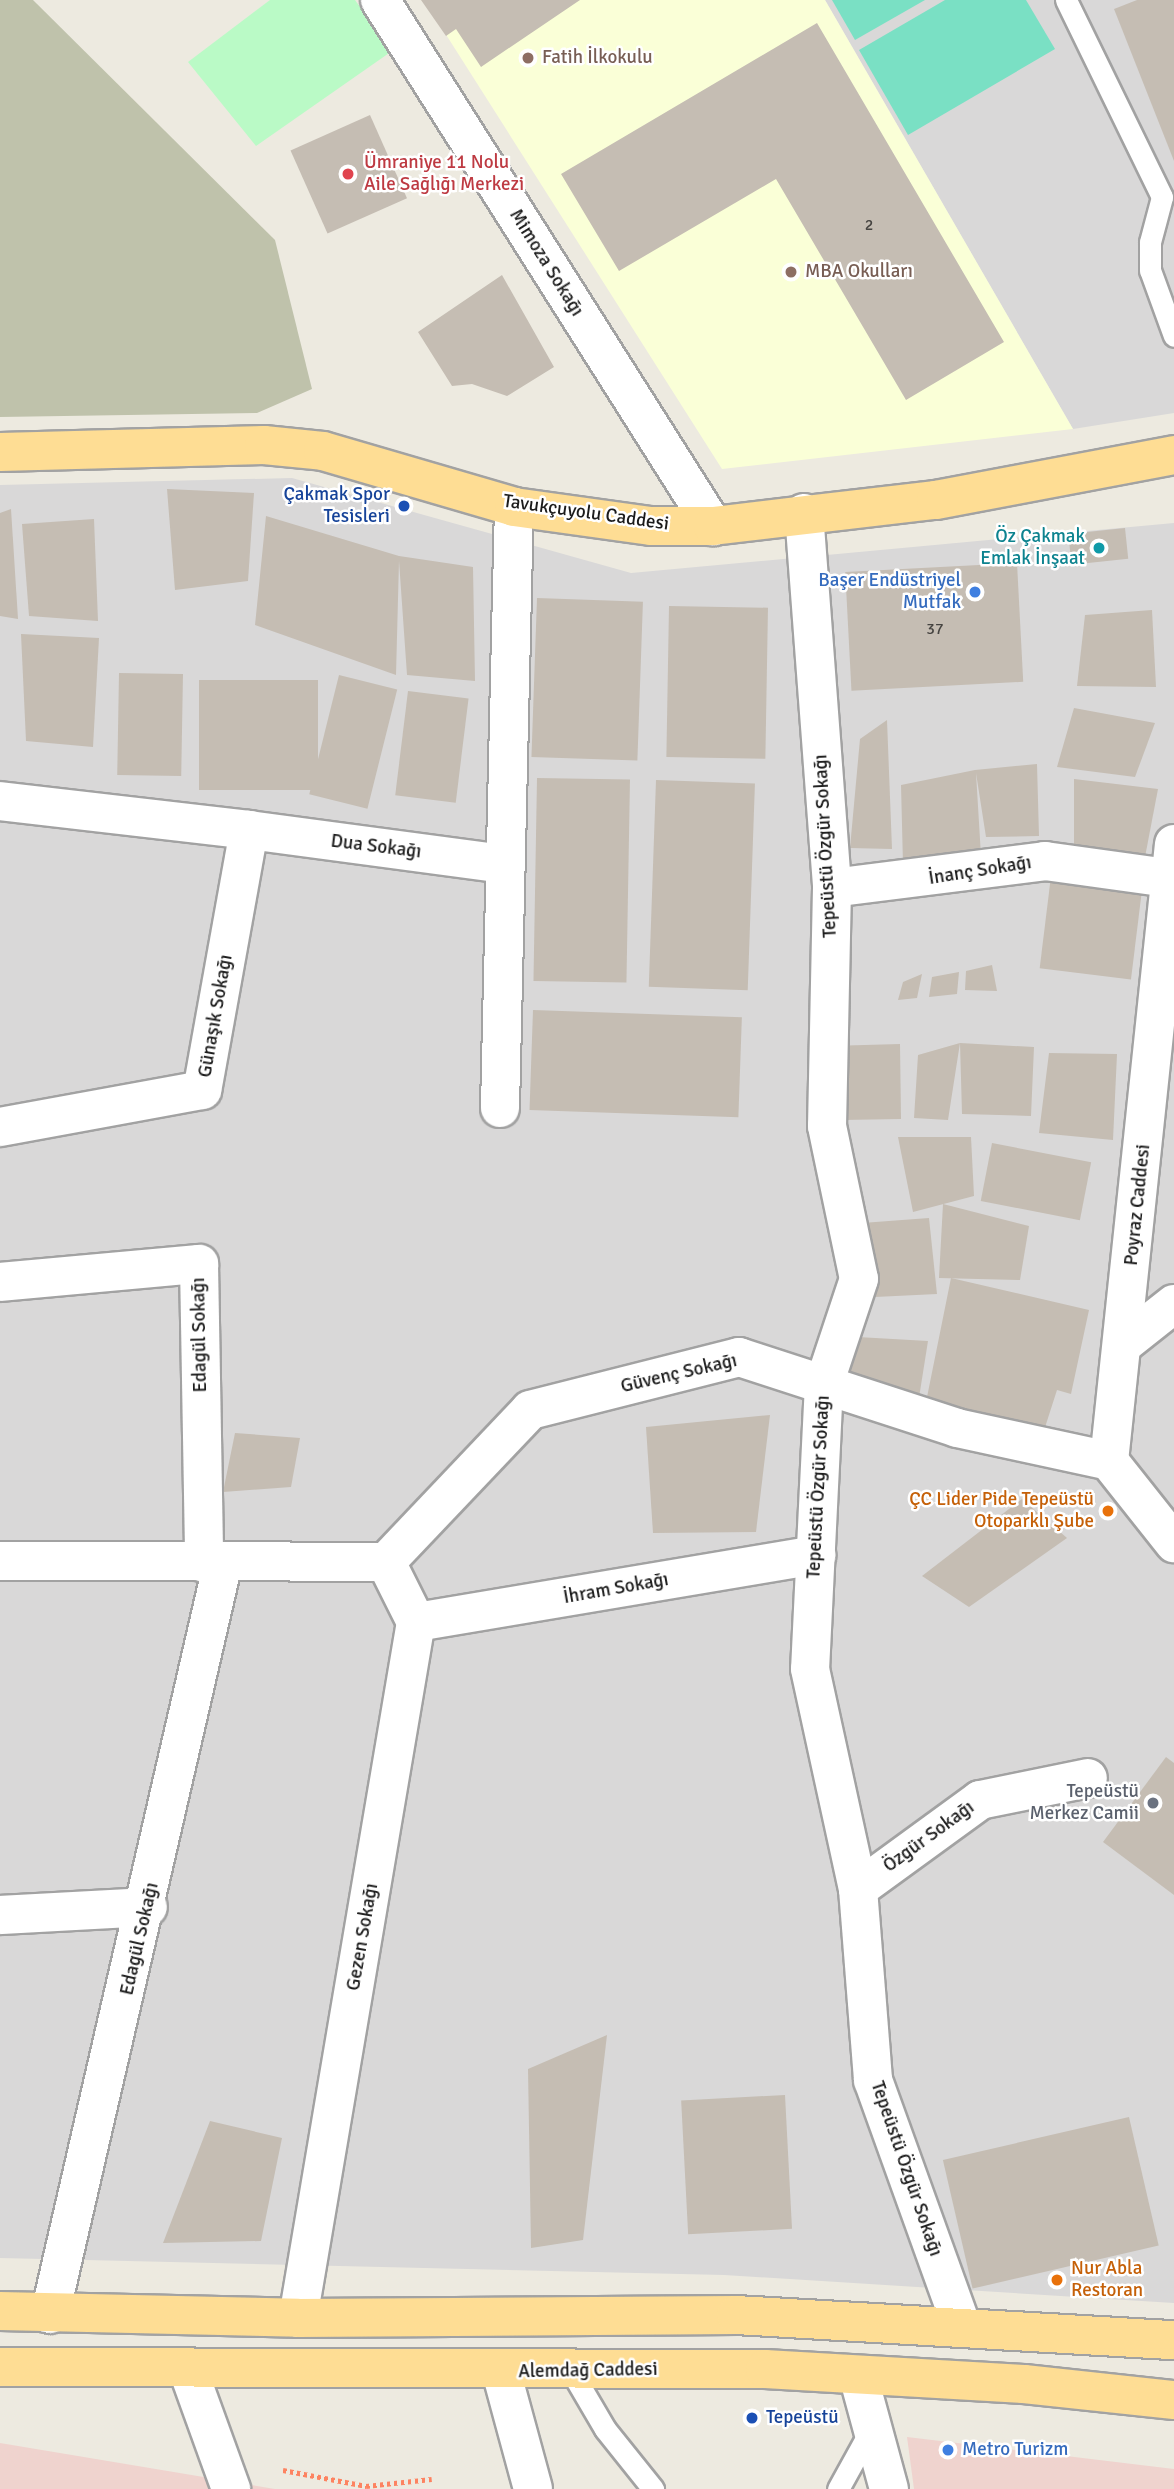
<!DOCTYPE html>
<html>
<head>
<meta charset="utf-8">
<style>
  body { margin:0 }
  #map { position:relative; width:1174px; height:2489px; overflow:hidden; background:#edeae0; font-family:Signika,sans-serif }
  div>[style] { position:absolute }
  .residential>* { inset:0; background:#d9d8d8 }
  .commercial>* { inset:0; background:#efd3ce }
  .education>* { inset:0; background:#faffd7 }
  .construction>* { inset:0; background:#bfc2ab }
  .park>* { inset:0; background:#bafac6 }
  .pitch>* { inset:0; background:#7ae0c4 }
  .building>* { inset:0; background:#c5bdb3; transform-origin:0 0 }
  .path>* { height:4.5px; margin-top:-2.25px; transform-origin:0; background:repeating-linear-gradient(90deg,#fd8361 0 3.5px,transparent 0 7px) }
  .roads { filter:drop-shadow(2px 0 #a2a2a2) drop-shadow(-2px 0 #a2a2a2) drop-shadow(0 2px #a2a2a2) drop-shadow(0 -2px #a2a2a2) }
  .lane>* { height:21px; margin:-10.5px; padding:0 10.5px; transform-origin:10.5px; border-radius:10.5px; background:#fff }
  .street>* { height:38px; margin:-19px; padding:0 19px; transform-origin:19px; border-radius:19px; background:#fff }
  .primary>* { height:38px; margin:-19px; padding:0 19px; transform-origin:19px; border-radius:19px; background:#fedd94 }
  .dots>* { width:19px; height:19px; translate:-50% -50%; box-sizing:border-box; border:4px solid #fff; border-radius:50% }
  span { translate:-50% -50%; white-space:nowrap; text-align:center; line-height:1.15; -webkit-text-stroke:5px #fff; paint-order:stroke }
  .number-label { font-size:16px; color:#464441 }
  .number-label span { -webkit-text-stroke-width:0 }
  .education-label { font-size:19px; color:#785e54 }
  .left { translate:0 -50%; text-align:left }
  .health-label { font-size:19px; color:#be3a42 }
  .street-label { font-size:19px; color:#1b1b1b }
  .transit-label { font-size:19px; color:#164399 }
  .right { translate:-100% -50%; text-align:right }
  .culture-label { font-size:19px; color:#0d838f }
  .shop-label { font-size:19px; color:#366cbe }
  .food-label { font-size:19px; color:#c56008 }
  .worship-label { font-size:19px; color:#5b616d }
</style>
</head>
<body>
<div id="map">
  <div class="residential">
    <i style="clip-path:polygon(825px 0,1174px 0,1174px 413px,1073px 429px)"></i>
    <i style="clip-path:polygon(292px 478px,631px 573px,1174px 523px,1174px 2303px,724px 2275px,0 2258px,0 485px)"></i>
  </div>
  <div class="commercial">
    <i style="clip-path:polygon(907px 2437px,1174px 2469px,1174px 2489px,914px 2489px)"></i>
    <i style="clip-path:polygon(0 2443px,275px 2489px,0 2489px)"></i>
  </div>
  <div class="education">
    <i style="clip-path:polygon(424px 0,825px 0,1073px 429px,722px 469px)"></i>
  </div>
  <div class="construction">
    <i style="clip-path:polygon(0 0,33px 0,275px 240px,312px 389px,257px 413px,0 417px)"></i>
  </div>
  <div class="park">
    <i style="clip-path:polygon(270px 0,355px 0,392px 51px,256px 146px,188px 62px)"></i>
  </div>
  <div class="pitch">
    <i style="clip-path:polygon(832px 0,925px 0,855px 40px)"></i>
    <i style="clip-path:polygon(945px 0,1026px 0,1055px 49px,908px 135px,859px 50px)"></i>
  </div>
  <div class="building">
    <i style="clip-path:polygon(421px 0,580px 0,481px 67px,456px 29px,446px 36px)"></i>
    <i style="clip-path:polygon(1137px 0,1174px 0,1174px 161px,1114px 9px)"></i>
    <i style="clip-path:polygon(817px 23px,1004px 342px,906px 400px,776px 179px,619px 271px,561px 174px)"></i>
    <i style="left:370px;top:115px;width:91px;height:87px;rotate:66deg"></i>
    <i style="clip-path:polygon(502px 275px,554px 367px,507px 396px,472px 384px,452px 386px,418px 332px)"></i>
    <i style="clip-path:polygon(167px 489px,254px 493px,248px 581px,175px 590px)"></i>
    <i style="clip-path:polygon(11px 509px,18px 619px,0 616px,0 513px)"></i>
    <i style="clip-path:polygon(266px 516px,399px 556px,473px 567px,475px 681px,407px 675px,399px 561px,396px 675px,255px 625px)"></i>
    <i style="clip-path:polygon(94px 519px,98px 621px,29px 616px,22px 524px)"></i>
    <i style="left:1125px;top:528px;width:31px;height:57px;rotate:84deg"></i>
    <i style="left:1017px;top:563px;width:119px;height:172px;rotate:87deg"></i>
    <i style="left:537px;top:598px;width:106px;height:159px;rotate:2deg"></i>
    <i style="left:669px;top:606px;width:99px;height:151px;rotate:1deg"></i>
    <i style="clip-path:polygon(1152px 610px,1156px 687px,1077px 686px,1085px 615px)"></i>
    <i style="clip-path:polygon(21px 634px,99px 638px,93px 747px,26px 741px)"></i>
    <i style="left:119px;top:673px;width:64px;height:102px;rotate:1deg"></i>
    <i style="left:339px;top:675px;width:60px;height:123px;rotate:14deg"></i>
    <i style="left:318px;top:680px;width:110px;height:119px;rotate:90deg"></i>
    <i style="left:408px;top:691px;width:61px;height:105px;rotate:7deg"></i>
    <i style="clip-path:polygon(1074px 708px,1155px 723px,1135px 777px,1057px 767px)"></i>
    <i style="clip-path:polygon(887px 720px,892px 849px,850px 848px,860px 739px)"></i>
    <i style="clip-path:polygon(1037px 764px,1039px 836px,986px 837px,976px 773px,981px 856px,903px 865px,901px 785px,975px 770px)"></i>
    <i style="left:537px;top:778px;width:93px;height:203px;rotate:1deg"></i>
    <i style="clip-path:polygon(1074px 779px,1158px 789px,1145px 857px,1074px 849px)"></i>
    <i style="left:656px;top:780px;width:99px;height:207px;rotate:2deg"></i>
    <i style="left:1051px;top:876px;width:92px;height:93px;rotate:7deg"></i>
    <i style="clip-path:polygon(992px 965px,997px 991px,965px 990px,966px 971px)"></i>
    <i style="clip-path:polygon(959px 972px,957px 994px,929px 997px,932px 977px)"></i>
    <i style="clip-path:polygon(922px 974px,917px 998px,898px 1000px,903px 982px)"></i>
    <i style="left:533px;top:1010px;width:209px;height:100px;rotate:2deg"></i>
    <i style="clip-path:polygon(960px 1043px,1034px 1047px,1031px 1116px,962px 1114px,960px 1043px,948px 1120px,914px 1118px,918px 1055px)"></i>
    <i style="clip-path:polygon(900px 1044px,901px 1119px,842px 1120px,829px 1046px)"></i>
    <i style="clip-path:polygon(1049px 1053px,1117px 1054px,1113px 1140px,1039px 1133px)"></i>
    <i style="clip-path:polygon(898px 1137px,971px 1137px,974px 1196px,913px 1212px)"></i>
    <i style="left:992px;top:1143px;width:101px;height:59px;rotate:11deg"></i>
    <i style="clip-path:polygon(943px 1204px,1029px 1226px,1020px 1280px,939px 1278px)"></i>
    <i style="clip-path:polygon(929px 1218px,937px 1294px,875px 1297px,862px 1223px)"></i>
    <i style="clip-path:polygon(951px 1278px,1089px 1310px,1071px 1394px,1057px 1390px,1039px 1446px,923px 1417px)"></i>
    <i style="clip-path:polygon(840px 1336px,928px 1341px,918px 1404px,838px 1380px)"></i>
    <i style="clip-path:polygon(770px 1415px,756px 1532px,653px 1533px,646px 1427px)"></i>
    <i style="clip-path:polygon(235px 1433px,300px 1438px,291px 1487px,223px 1492px)"></i>
    <i style="clip-path:polygon(1022px 1499px,1067px 1538px,969px 1607px,922px 1576px)"></i>
    <i style="clip-path:polygon(1166px 1757px,1174px 1763px,1174px 1895px,1103px 1842px)"></i>
    <i style="clip-path:polygon(607px 2035px,583px 2240px,531px 2248px,528px 2069px)"></i>
    <i style="left:785px;top:2095px;width:134px;height:104px;rotate:87deg"></i>
    <i style="left:1129px;top:2117px;width:132px;height:191px;rotate:77deg"></i>
    <i style="clip-path:polygon(210px 2121px,282px 2138px,261px 2241px,163px 2243px)"></i>
  </div>
  <div class="path">
    <i style="left:283px;top:2470px;width:85px;rotate:10.9deg"></i>
    <i style="left:366px;top:2486px;width:66px;rotate:-6.1deg"></i>
  </div>
  <div class="roads">
    <div class="lane">
      <i style="left:1066px;top:0;width:219px;rotate:64deg"></i>
      <i style="left:1162px;top:197px;width:47px;rotate:104.9deg"></i>
      <i style="left:1150px;top:242px;width:28px;rotate:90deg"></i>
      <i style="left:1150px;top:270px;width:70px;rotate:70deg"></i>
      <i style="left:571px;top:2371px;width:67px;rotate:59.6deg"></i>
      <i style="left:605px;top:2429px;width:77px;rotate:51.3deg"></i>
      <i style="left:838px;top:2489px;width:66px;rotate:-61.1deg"></i>
    </div>
    <div class="street">
      <i style="left:380px;top:0;width:623px;rotate:57.66deg"></i>
      <i style="left:804px;top:513px;width:376px;rotate:85.7deg"></i>
      <i style="left:832px;top:888px;width:238px;rotate:91.2deg"></i>
      <i style="left:827px;top:1126px;width:156px;rotate:78.2deg"></i>
      <i style="left:859px;top:1279px;width:111px;rotate:108.4deg"></i>
      <i style="left:824px;top:1384px;width:285px;rotate:92.8deg"></i>
      <i style="left:810px;top:1669px;width:225px;rotate:77.7deg"></i>
      <i style="left:858px;top:1889px;width:192px;rotate:85.5deg"></i>
      <i style="left:873px;top:2080px;width:260px;rotate:70.2deg"></i>
      <i style="left:0;top:801px;width:251px;rotate:6.6deg"></i>
      <i style="left:249px;top:830px;width:264px;rotate:100.2deg"></i>
      <i style="left:202px;top:1090px;width:205px;rotate:169.6deg"></i>
      <i style="left:249px;top:830px;width:257px;rotate:7.6deg"></i>
      <i style="left:1174px;top:844px;width:620px;rotate:96.01deg"></i>
      <i style="left:1109px;top:1461px;width:105px;rotate:51.6deg"></i>
      <i style="left:832px;top:888px;width:215px;rotate:-7.2deg"></i>
      <i style="left:1045px;top:861px;width:124px;rotate:7.9deg"></i>
      <i style="left:500px;top:1108px;width:601px;rotate:-88.67deg"></i>
      <i style="left:0;top:1282px;width:200px;rotate:-5.2deg"></i>
      <i style="left:199px;top:1264px;width:299px;rotate:89deg"></i>
      <i style="left:1122px;top:1345px;width:66px;rotate:-38.3deg"></i>
      <i style="left:0;top:1561px;width:386px;rotate:0.1deg"></i>
      <i style="left:386px;top:1562px;width:209px;rotate:-46.5deg"></i>
      <i style="left:530px;top:1410px;width:216px;rotate:-14.2deg"></i>
      <i style="left:739px;top:1357px;width:229px;rotate:18deg"></i>
      <i style="left:957px;top:1428px;width:156px;rotate:12.2deg"></i>
      <i style="left:416px;top:1622px;width:406px;rotate:-9.5deg"></i>
      <i style="left:858px;top:1889px;width:151px;rotate:-36.1deg"></i>
      <i style="left:980px;top:1800px;width:110px;rotate:-11.5deg"></i>
      <i style="left:0;top:1915px;width:148px;rotate:-3.1deg"></i>
      <i style="left:50px;top:2314px;width:772px;rotate:-77.04deg"></i>
      <i style="left:298px;top:2318px;width:706px;rotate:-80.38deg"></i>
      <i style="left:416px;top:1622px;width:67px;rotate:-116.6deg"></i>
      <i style="left:188px;top:2370px;width:127px;rotate:70.1deg"></i>
      <i style="left:501px;top:2371px;width:122px;rotate:74.8deg"></i>
      <i style="left:858px;top:2375px;width:118px;rotate:74.8deg"></i>
    </div>
    <div class="primary">
      <i style="left:0;top:452px;width:264px;rotate:-1.5deg"></i>
      <i style="left:264px;top:445px;width:59px;rotate:5.8deg"></i>
      <i style="left:323px;top:451px;width:199px;rotate:16.3deg"></i>
      <i style="left:514px;top:507px;width:138px;rotate:7.9deg"></i>
      <i style="left:651px;top:526px;width:62px"></i>
      <i style="left:713px;top:526px;width:225px;rotate:-6.7deg"></i>
      <i style="left:936px;top:500px;width:242px;rotate:-10.7deg"></i>
      <i style="left:0;top:2311px;width:298px;rotate:1.3deg"></i>
      <i style="left:298px;top:2318px;width:438px;rotate:-0.4deg"></i>
      <i style="left:736px;top:2315px;width:439px;rotate:3.3deg"></i>
      <i style="left:0;top:2367px;width:765px;rotate:0.15deg"></i>
      <i style="left:765px;top:2369px;width:259px;rotate:3.3deg"></i>
      <i style="left:1024px;top:2384px;width:151px;rotate:6.1deg"></i>
    </div>
  </div>
  <div class="dots">
    <i style="left:528px;top:58px;background:#8d6e63"></i>
    <i style="left:348px;top:174px;background:#e0444e"></i>
    <i style="left:791px;top:272px;background:#8d6e63"></i>
    <i style="left:404px;top:506px;background:#1a4fb4"></i>
    <i style="left:1099px;top:548px;background:#0f9aa8"></i>
    <i style="left:975px;top:592px;background:#3f7fe0"></i>
    <i style="left:1108px;top:1511px;background:#e8710a"></i>
    <i style="left:1153px;top:1803px;background:#6b7280"></i>
    <i style="left:1057px;top:2280px;background:#e8710a"></i>
    <i style="left:752px;top:2418px;background:#1a4fb4"></i>
    <i style="left:948px;top:2450px;background:#3f7fe0"></i>
  </div>
  <div class="number-label">
    <span style="left:869px;top:225px">2</span>
    <span style="left:935px;top:629px">37</span>
  </div>
  <div class="education-label">
    <span class="left" style="left:542px;top:58px">Fatih İlkokulu</span>
    <span class="left" style="left:805px;top:272px">MBA Okulları</span>
  </div>
  <div class="health-label">
    <span class="left" style="left:364px;top:174px">Ümraniye 11 Nolu<br>Aile Sağlığı Merkezi</span>
  </div>
  <div class="street-label">
    <span style="left:546px;top:263px;rotate:58deg">Mimoza Sokağı</span>
    <span style="left:586px;top:513px;rotate:8deg">Tavukçuyolu Caddesi</span>
    <span style="left:826px;top:846px;rotate:-93deg">Tepeüstü Özgür Sokağı</span>
    <span style="left:376px;top:847px;rotate:7deg">Dua Sokağı</span>
    <span style="left:980px;top:871px;rotate:-9deg">İnanç Sokağı</span>
    <span style="left:216px;top:1016px;rotate:-80deg">Günaşık Sokağı</span>
    <span style="left:1138px;top:1205px;rotate:-84deg">Poyraz Caddesi</span>
    <span style="left:200px;top:1335px;rotate:-91deg">Edagül Sokağı</span>
    <span style="left:679px;top:1374px;rotate:-13deg">Güvenç Sokağı</span>
    <span style="left:819px;top:1487px;rotate:-87deg">Tepeüstü Özgür Sokağı</span>
    <span style="left:616px;top:1589px;rotate:-10deg">İhram Sokağı</span>
    <span style="left:929px;top:1837px;rotate:-36deg">Özgür Sokağı</span>
    <span style="left:363px;top:1937px;rotate:-80deg">Gezen Sokağı</span>
    <span style="left:140px;top:1939px;rotate:-77deg">Edagül Sokağı</span>
    <span style="left:906px;top:2169px;rotate:71deg">Tepeüstü Özgür Sokağı</span>
    <span style="left:588px;top:2371px;rotate:-1deg">Alemdağ Caddesi</span>
  </div>
  <div class="transit-label">
    <span class="right" style="left:390px;top:506px">Çakmak Spor<br>Tesisleri</span>
    <span class="left" style="left:766px;top:2418px">Tepeüstü</span>
  </div>
  <div class="culture-label">
    <span class="right" style="left:1085px;top:548px">Öz Çakmak<br>Emlak İnşaat</span>
  </div>
  <div class="shop-label">
    <span class="right" style="left:961px;top:592px">Başer Endüstriyel<br>Mutfak</span>
    <span class="left" style="left:962px;top:2450px">Metro Turizm</span>
  </div>
  <div class="food-label">
    <span class="right" style="left:1094px;top:1511px">ÇC Lider Pide Tepeüstü<br>Otoparklı Şube</span>
    <span class="left" style="left:1071px;top:2280px">Nur Abla<br>Restoran</span>
  </div>
  <div class="worship-label">
    <span class="right" style="left:1139px;top:1803px">Tepeüstü<br>Merkez Camii</span>
  </div>
</div>
</body>
</html>
